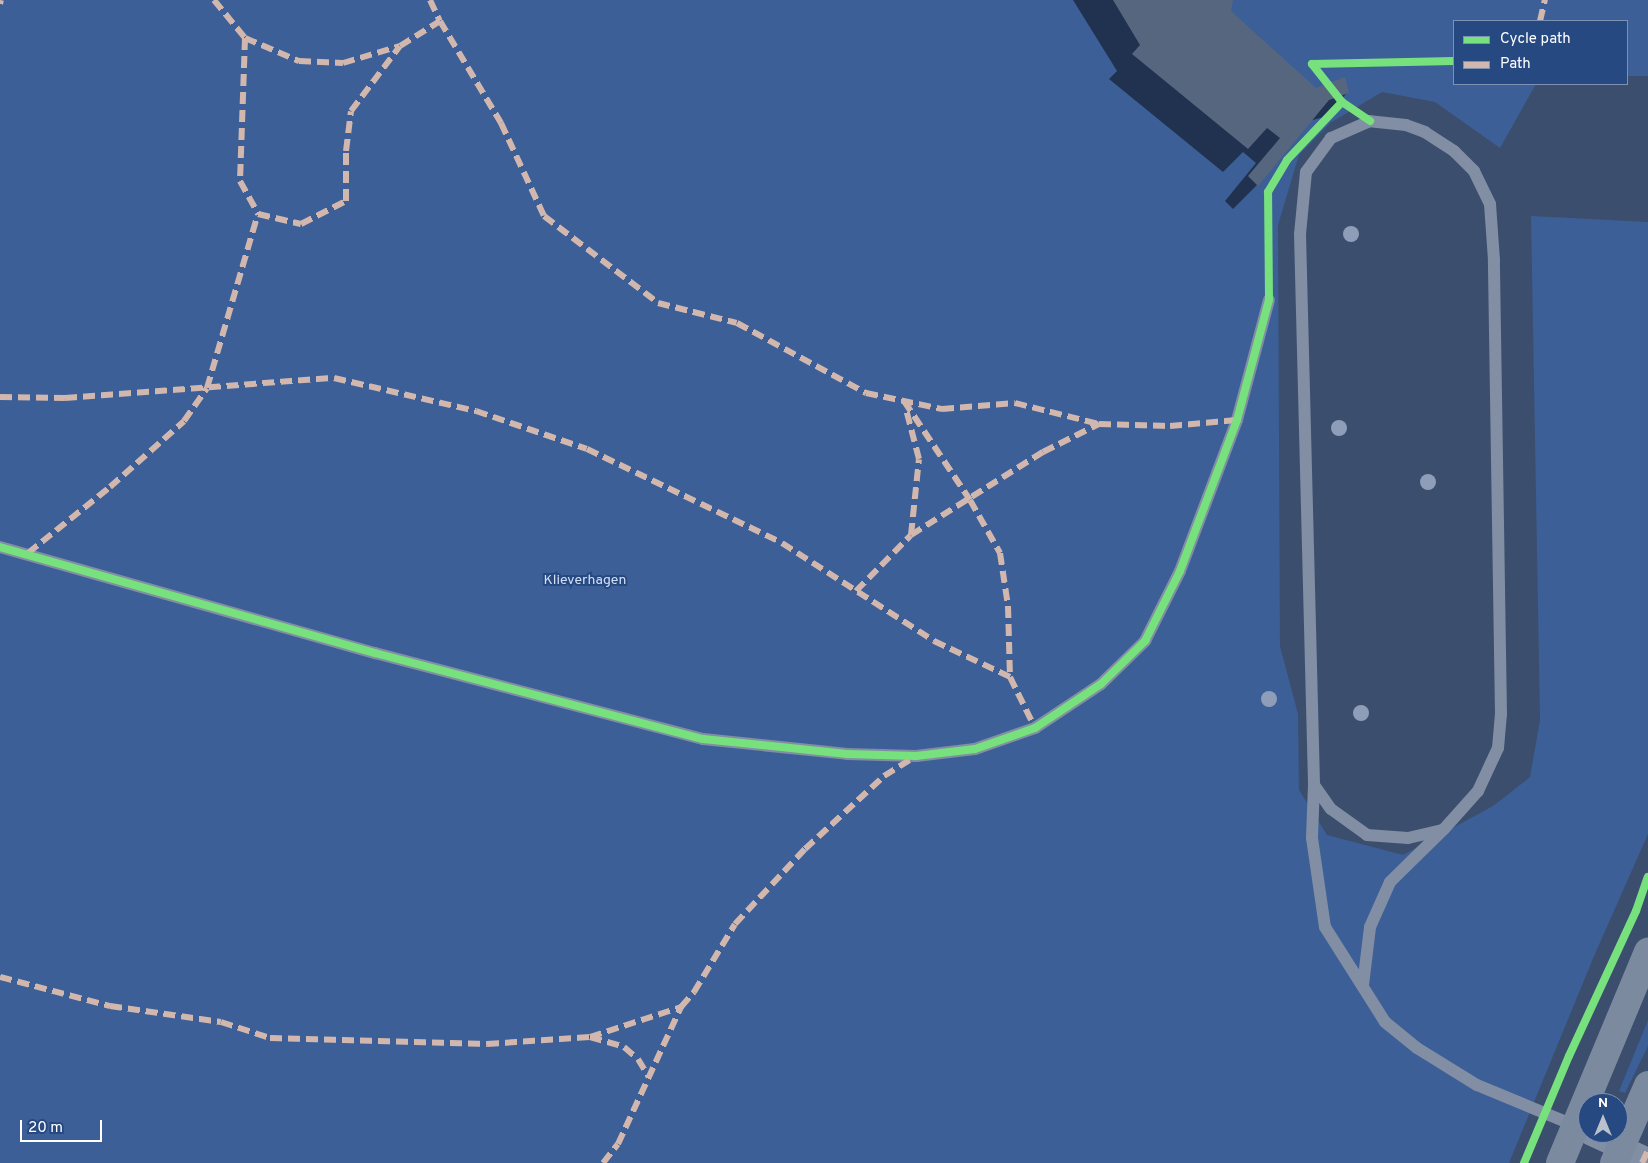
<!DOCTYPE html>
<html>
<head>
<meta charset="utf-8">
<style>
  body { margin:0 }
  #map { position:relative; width:1648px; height:1163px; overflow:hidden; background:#3b4e6d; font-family:Overpass,sans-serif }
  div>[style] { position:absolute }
  .green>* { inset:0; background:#3c5f97 }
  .shadow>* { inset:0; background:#0007 }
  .building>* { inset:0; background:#56667e }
  .service>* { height:12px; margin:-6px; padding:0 6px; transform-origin:6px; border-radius:6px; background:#818ea3 }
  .minor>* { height:24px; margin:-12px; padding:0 12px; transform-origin:12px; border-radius:12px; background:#818ea3 }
  .secondary>* { height:28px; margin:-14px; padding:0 14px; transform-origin:14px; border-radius:14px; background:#7c8a9f }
  .quiet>* { height:6px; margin-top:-3px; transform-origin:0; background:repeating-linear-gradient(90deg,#d1b7ad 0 12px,transparent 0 18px) }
  .cycleway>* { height:8px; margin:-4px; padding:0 4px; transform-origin:4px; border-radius:4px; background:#77e17e }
  .trees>* { width:16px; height:16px; margin:-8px; border-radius:50%; background:#8e9eb8 }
  span { translate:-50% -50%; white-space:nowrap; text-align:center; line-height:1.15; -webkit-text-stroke:4px #274981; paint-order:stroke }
  .park-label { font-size:14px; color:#d2e0f5 }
  .legend { position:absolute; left:1453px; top:20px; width:175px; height:65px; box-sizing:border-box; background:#274981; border:1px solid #7d92b3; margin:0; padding:6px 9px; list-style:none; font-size:15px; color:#fff }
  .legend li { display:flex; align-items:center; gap:10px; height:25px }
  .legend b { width:25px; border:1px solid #7d92b3 }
  .north { position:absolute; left:1578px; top:1093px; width:50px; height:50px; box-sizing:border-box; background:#274981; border:1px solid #7d92b3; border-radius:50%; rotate:0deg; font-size:14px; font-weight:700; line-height:20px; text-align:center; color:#fff }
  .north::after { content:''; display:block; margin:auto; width:18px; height:22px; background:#bac1cc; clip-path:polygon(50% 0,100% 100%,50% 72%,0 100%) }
  .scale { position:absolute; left:20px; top:1120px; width:82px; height:22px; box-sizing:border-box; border:2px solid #fff; border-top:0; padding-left:6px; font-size:15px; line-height:18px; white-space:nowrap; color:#fff; -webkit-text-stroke:4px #274981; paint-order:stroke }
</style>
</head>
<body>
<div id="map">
  <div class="green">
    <i style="clip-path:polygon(0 0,1648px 0,1648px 76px,1627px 76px,1627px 21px,1454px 21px,1454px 84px,1536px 84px,1500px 148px,1435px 102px,1382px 92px,1330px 123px,1299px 155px,1278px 225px,1280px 646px,1298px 714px,1299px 790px,1327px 835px,1403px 855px,1493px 806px,1530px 777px,1540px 720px,1531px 216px,1648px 222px,1648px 834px,1594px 956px,1509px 1163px,0 1163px)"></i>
    <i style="clip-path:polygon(1648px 1020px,1648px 1046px,1625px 1093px,1619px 1091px)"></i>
  </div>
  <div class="shadow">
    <i style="clip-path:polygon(1073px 0,1232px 0,1229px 11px,1316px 90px,1348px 92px,1324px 117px,1309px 121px,1257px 185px,1233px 209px,1225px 201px,1256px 163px,1243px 152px,1223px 172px,1109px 79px,1117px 71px)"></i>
  </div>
  <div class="building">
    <i style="clip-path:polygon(1113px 0,1233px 0,1231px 11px,1316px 88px,1345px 77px,1349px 93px,1329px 100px,1258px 186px,1248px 176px,1280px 138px,1267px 128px,1248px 149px,1132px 54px,1140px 45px)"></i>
  </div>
  <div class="service">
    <i style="left:0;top:547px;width:390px;rotate:15.8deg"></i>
    <i style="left:375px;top:653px;width:339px;rotate:14.7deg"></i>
    <i style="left:703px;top:739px;width:145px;rotate:5.9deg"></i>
    <i style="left:847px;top:754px;width:69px;rotate:1.7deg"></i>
    <i style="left:916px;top:756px;width:59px;rotate:-6.8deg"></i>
    <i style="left:975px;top:749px;width:64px;rotate:-19.3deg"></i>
    <i style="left:1035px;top:728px;width:79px;rotate:-33.7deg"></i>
    <i style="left:1101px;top:684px;width:62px;rotate:-44.3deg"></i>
    <i style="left:1145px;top:641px;width:78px;rotate:-63.4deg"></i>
    <i style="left:1180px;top:571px;width:161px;rotate:-69.3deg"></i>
    <i style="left:1237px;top:420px;width:124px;rotate:-75.1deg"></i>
    <i style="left:1314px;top:785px;width:29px;rotate:55deg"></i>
    <i style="left:1331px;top:809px;width:44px;rotate:35.8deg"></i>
    <i style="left:1367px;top:835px;width:41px;rotate:4.2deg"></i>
    <i style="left:1408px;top:838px;width:35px;rotate:-13deg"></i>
    <i style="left:1363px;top:985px;width:58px;rotate:-83.1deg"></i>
    <i style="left:1370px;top:927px;width:49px;rotate:-66deg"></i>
    <i style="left:1390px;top:882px;width:76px;rotate:-44.5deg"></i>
    <i style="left:1444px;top:829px;width:51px;rotate:-48.2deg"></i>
    <i style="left:1478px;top:791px;width:47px;rotate:-65.1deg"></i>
    <i style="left:1498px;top:748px;width:34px;rotate:-85deg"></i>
    <i style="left:1501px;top:714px;width:454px;rotate:-90.9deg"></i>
    <i style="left:1494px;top:260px;width:56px;rotate:-94.1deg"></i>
    <i style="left:1490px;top:204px;width:37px;rotate:-116deg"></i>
    <i style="left:1474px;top:171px;width:28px;rotate:-135deg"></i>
    <i style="left:1454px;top:151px;width:35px;rotate:-147deg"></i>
    <i style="left:1425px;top:132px;width:20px;rotate:-160deg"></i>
    <i style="left:1406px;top:125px;width:36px;rotate:-174deg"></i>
    <i style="left:1370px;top:121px;width:43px;rotate:156.4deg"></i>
    <i style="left:1331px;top:138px;width:42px;rotate:126.3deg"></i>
    <i style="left:1306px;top:172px;width:62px;rotate:95.5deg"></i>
    <i style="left:1300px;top:234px;width:551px;rotate:88.54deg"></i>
    <i style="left:1314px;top:785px;width:53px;rotate:92.2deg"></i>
    <i style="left:1312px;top:838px;width:90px;rotate:81.7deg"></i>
    <i style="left:1325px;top:927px;width:112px;rotate:57.7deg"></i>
    <i style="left:1385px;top:1022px;width:41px;rotate:39.1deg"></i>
    <i style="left:1417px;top:1048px;width:70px;rotate:31.7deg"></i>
    <i style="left:1477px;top:1085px;width:107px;rotate:22.5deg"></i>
  </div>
  <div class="minor">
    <i style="left:1590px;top:1133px;width:64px;rotate:25deg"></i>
  </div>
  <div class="secondary">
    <i style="left:1560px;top:1163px;width:229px;rotate:-67.4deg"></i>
    <i style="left:1614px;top:1163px;width:85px;rotate:-66.4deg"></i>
  </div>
  <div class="quiet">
    <i style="left:214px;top:0;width:49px;rotate:50.8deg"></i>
    <i style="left:245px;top:38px;width:143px;rotate:92deg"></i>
    <i style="left:240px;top:181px;width:38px;rotate:61deg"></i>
    <i style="left:258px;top:214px;width:44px;rotate:13.1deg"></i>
    <i style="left:301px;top:224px;width:51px;rotate:-27.1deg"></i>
    <i style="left:346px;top:201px;width:50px;rotate:-90deg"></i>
    <i style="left:346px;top:151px;width:40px;rotate:-82.9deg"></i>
    <i style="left:351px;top:111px;width:81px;rotate:-53deg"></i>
    <i style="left:400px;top:46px;width:47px;rotate:-32deg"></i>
    <i style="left:440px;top:21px;width:119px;rotate:59.1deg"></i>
    <i style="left:501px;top:123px;width:102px;rotate:65.2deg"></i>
    <i style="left:544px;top:216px;width:143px;rotate:37.3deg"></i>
    <i style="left:658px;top:303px;width:81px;rotate:14.2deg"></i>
    <i style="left:737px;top:323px;width:147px;rotate:28.5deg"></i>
    <i style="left:866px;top:393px;width:78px;rotate:11.9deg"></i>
    <i style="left:942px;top:409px;width:73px;rotate:-4.7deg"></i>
    <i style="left:1015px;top:403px;width:87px;rotate:14deg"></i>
    <i style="left:1099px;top:424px;width:71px;rotate:1.6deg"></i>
    <i style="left:1170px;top:426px;width:67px;rotate:-5.1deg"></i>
    <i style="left:430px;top:0;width:23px;rotate:65deg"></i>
    <i style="left:0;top:4px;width:4px;rotate:-76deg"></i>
    <i style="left:1540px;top:21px;width:22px;rotate:-77deg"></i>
    <i style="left:245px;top:38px;width:59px;rotate:23.1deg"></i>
    <i style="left:299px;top:61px;width:44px;rotate:2.6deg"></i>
    <i style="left:343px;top:63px;width:59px;rotate:-16.6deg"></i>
    <i style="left:0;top:397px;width:65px;rotate:0.9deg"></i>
    <i style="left:65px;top:398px;width:270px;rotate:-4.3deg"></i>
    <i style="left:334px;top:378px;width:146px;rotate:13.1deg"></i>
    <i style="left:476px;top:411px;width:117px;rotate:18.9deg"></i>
    <i style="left:587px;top:449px;width:216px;rotate:25.7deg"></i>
    <i style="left:782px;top:543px;width:181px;rotate:32.8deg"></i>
    <i style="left:934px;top:641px;width:84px;rotate:25.3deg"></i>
    <i style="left:1010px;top:677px;width:57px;rotate:63.9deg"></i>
    <i style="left:904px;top:401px;width:119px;rotate:56.3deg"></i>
    <i style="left:970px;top:500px;width:61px;rotate:60.5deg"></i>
    <i style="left:1000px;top:553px;width:54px;rotate:81.4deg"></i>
    <i style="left:1008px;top:606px;width:71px;rotate:88.4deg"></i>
    <i style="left:911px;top:535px;width:156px;rotate:-32.2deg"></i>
    <i style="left:1043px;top:452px;width:63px;rotate:-26.6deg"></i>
    <i style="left:28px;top:553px;width:105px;rotate:-38.8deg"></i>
    <i style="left:110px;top:487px;width:99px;rotate:-41.7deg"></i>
    <i style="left:184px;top:421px;width:40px;rotate:-55.1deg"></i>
    <i style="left:207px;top:388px;width:181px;rotate:-73.7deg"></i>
    <i style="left:856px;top:591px;width:78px;rotate:-45.5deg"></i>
    <i style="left:911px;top:535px;width:76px;rotate:-84deg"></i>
    <i style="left:919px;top:459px;width:52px;rotate:-104.6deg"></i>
    <i style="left:0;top:977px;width:114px;rotate:14.8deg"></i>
    <i style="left:110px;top:1006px;width:112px;rotate:8.2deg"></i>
    <i style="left:221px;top:1022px;width:52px;rotate:18.1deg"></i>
    <i style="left:270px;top:1038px;width:217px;rotate:1.6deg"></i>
    <i style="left:487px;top:1044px;width:103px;rotate:-3.9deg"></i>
    <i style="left:590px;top:1037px;width:96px;rotate:-18.2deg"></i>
    <i style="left:681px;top:1007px;width:20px;rotate:-49deg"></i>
    <i style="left:694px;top:992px;width:79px;rotate:-58.9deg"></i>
    <i style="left:735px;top:924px;width:103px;rotate:-47deg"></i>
    <i style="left:805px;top:849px;width:108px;rotate:-42.7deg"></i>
    <i style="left:884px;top:776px;width:34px;rotate:-32deg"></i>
    <i style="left:590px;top:1037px;width:35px;rotate:16deg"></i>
    <i style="left:624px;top:1047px;width:18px;rotate:41deg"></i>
    <i style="left:638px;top:1059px;width:21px;rotate:59deg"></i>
    <i style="left:603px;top:1163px;width:24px;rotate:-52deg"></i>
    <i style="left:618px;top:1144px;width:151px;rotate:-65.3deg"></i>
    <i style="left:1642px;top:1163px;width:14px;rotate:-65deg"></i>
  </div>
  <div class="cycleway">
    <i style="left:1312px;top:64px;width:142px;rotate:-1.2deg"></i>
    <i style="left:1312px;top:64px;width:48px;rotate:51.7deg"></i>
    <i style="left:1342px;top:102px;width:34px;rotate:34deg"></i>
    <i style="left:0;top:547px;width:390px;rotate:15.8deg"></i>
    <i style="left:375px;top:653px;width:339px;rotate:14.7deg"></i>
    <i style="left:703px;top:739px;width:145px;rotate:5.9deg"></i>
    <i style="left:847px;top:754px;width:69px;rotate:1.7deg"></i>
    <i style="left:916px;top:756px;width:59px;rotate:-6.8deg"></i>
    <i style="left:975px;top:749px;width:64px;rotate:-19.3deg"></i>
    <i style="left:1035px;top:728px;width:79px;rotate:-33.7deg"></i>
    <i style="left:1101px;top:684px;width:62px;rotate:-44.3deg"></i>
    <i style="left:1145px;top:641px;width:78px;rotate:-63.4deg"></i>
    <i style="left:1180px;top:571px;width:161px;rotate:-69.3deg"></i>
    <i style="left:1237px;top:420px;width:124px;rotate:-75.1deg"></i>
    <i style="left:1269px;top:300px;width:108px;rotate:-90.5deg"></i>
    <i style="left:1268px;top:192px;width:37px;rotate:-59deg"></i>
    <i style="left:1287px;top:160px;width:80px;rotate:-46.5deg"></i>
    <i style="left:1524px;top:1163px;width:116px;rotate:-67.2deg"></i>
    <i style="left:1569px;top:1056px;width:160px;rotate:-65.2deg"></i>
    <i style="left:1636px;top:911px;width:36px;rotate:-71deg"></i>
  </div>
  <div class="trees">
    <i style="left:1351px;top:234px"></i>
    <i style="left:1339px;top:428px"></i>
    <i style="left:1428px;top:482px"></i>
    <i style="left:1269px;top:699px"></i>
    <i style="left:1361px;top:713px"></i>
  </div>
  <div class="park-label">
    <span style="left:585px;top:581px">Klieverhagen</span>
  </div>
  <ul class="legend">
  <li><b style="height:6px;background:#77e17e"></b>Cycle path</li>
  <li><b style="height:6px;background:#d1b7ad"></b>Path</li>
  </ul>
  <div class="north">N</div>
  <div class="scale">20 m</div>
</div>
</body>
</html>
